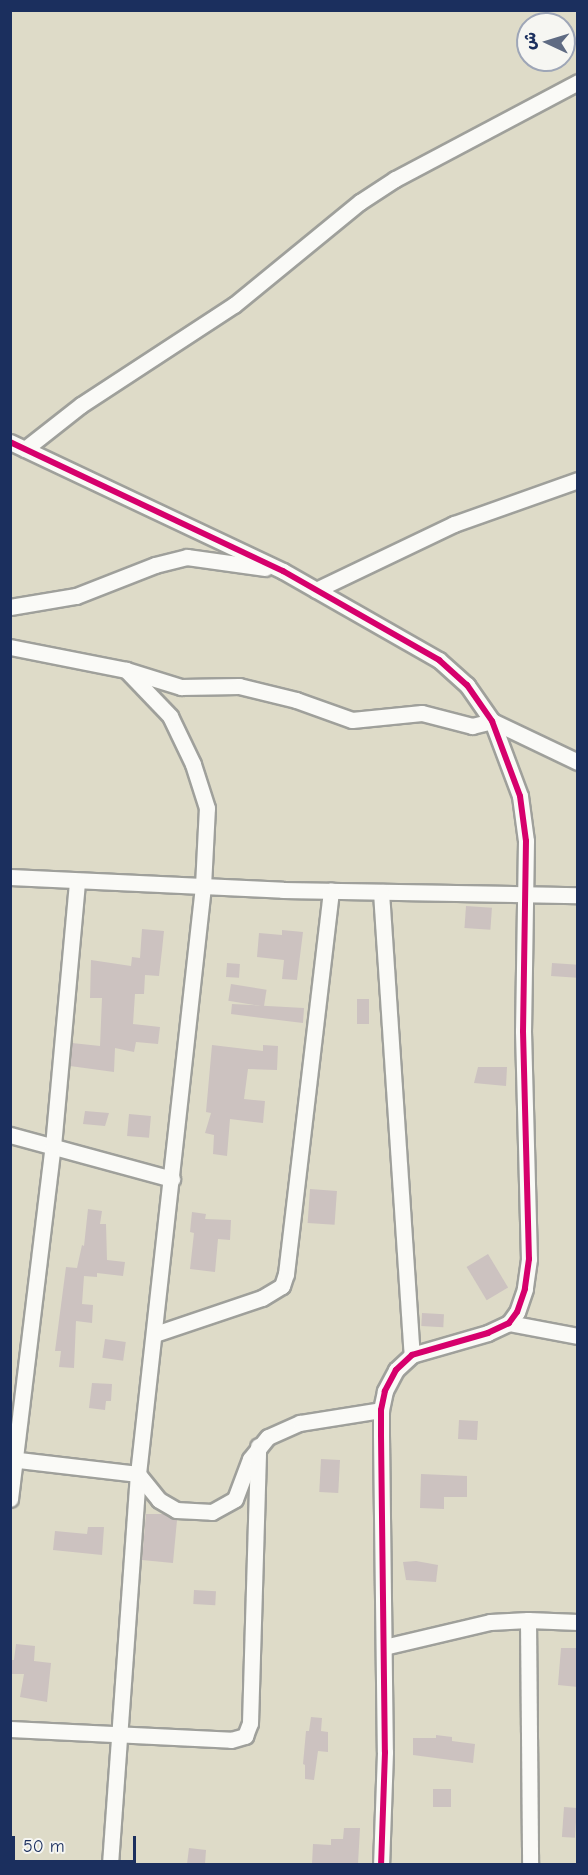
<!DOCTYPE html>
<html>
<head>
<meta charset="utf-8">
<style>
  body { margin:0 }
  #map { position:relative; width:588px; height:1875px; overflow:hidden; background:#dedbc8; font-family:"Comic Neue","Playpen Sans Arabic",sans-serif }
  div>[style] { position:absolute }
  .building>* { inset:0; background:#ccc2c0; transform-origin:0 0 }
  .roads { filter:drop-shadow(2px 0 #9fa09b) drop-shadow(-2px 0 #9fa09b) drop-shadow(0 2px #9fa09b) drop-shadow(0 -2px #9fa09b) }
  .minor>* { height:15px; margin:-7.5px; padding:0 7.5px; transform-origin:7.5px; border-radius:7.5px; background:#fafaf7 }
  .cycleway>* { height:6px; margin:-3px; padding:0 3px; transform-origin:3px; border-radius:3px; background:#d6006c }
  span { translate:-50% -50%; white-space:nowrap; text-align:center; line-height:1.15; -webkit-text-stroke:4.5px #f6f6f2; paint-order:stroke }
  .frame { position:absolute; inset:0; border:12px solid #1b2f5e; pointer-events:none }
  .north { position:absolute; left:516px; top:12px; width:60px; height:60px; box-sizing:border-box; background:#f6f6f2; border:2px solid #9ea6b7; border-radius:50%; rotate:274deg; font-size:16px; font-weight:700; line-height:24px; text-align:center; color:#1b2f5e }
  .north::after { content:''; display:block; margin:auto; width:21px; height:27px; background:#5f6b83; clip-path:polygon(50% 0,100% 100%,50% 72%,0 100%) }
  .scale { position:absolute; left:12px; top:1836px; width:124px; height:27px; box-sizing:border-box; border:3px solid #1b2f5e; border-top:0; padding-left:8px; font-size:18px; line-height:21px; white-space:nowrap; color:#1b2f5e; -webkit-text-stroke:4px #f6f6f2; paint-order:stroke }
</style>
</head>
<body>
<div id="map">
  <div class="building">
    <i style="left:466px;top:906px;width:26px;height:22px;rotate:4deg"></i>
    <i style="clip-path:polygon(142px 929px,164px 931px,162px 950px,159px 976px,145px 975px,144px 994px,135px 994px,133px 1024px,160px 1027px,158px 1044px,136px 1042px,134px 1052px,115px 1048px,114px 1072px,70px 1066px,72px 1043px,100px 1046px,102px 998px,90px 998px,91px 960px,131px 966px,132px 957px,140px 958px)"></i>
    <i style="clip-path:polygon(282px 930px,303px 932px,297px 980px,282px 979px,284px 960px,257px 957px,259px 933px,282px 935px)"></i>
    <i style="left:227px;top:963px;width:13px;height:14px;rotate:4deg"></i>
    <i style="left:552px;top:963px;width:26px;height:13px;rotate:4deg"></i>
    <i style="left:231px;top:984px;width:36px;height:17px;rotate:9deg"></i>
    <i style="left:357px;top:999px;width:12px;height:25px"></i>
    <i style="clip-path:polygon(232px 1004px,304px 1008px,303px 1023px,231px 1014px)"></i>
    <i style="clip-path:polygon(212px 1045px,263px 1051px,263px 1045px,278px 1046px,277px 1070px,248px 1069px,244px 1099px,265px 1101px,263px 1123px,230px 1119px,227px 1156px,213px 1154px,214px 1135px,205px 1133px,211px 1113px,206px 1112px)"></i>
    <i style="clip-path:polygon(478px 1067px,507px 1067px,506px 1086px,474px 1083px)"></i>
    <i style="clip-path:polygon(85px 1111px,109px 1113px,105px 1126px,83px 1124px)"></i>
    <i style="left:129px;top:1114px;width:22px;height:22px;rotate:5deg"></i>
    <i style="left:310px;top:1189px;width:27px;height:34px;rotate:4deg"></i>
    <i style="clip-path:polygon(88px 1209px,102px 1211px,100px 1224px,106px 1224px,107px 1260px,125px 1262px,123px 1276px,97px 1273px,97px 1277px,84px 1276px,82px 1304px,93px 1305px,92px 1323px,76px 1321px,74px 1368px,59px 1367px,61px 1351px,55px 1351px,66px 1267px,77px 1268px,82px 1245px,84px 1246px)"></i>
    <i style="clip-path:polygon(192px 1212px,206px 1214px,205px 1219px,231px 1220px,230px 1240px,218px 1239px,215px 1272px,190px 1269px,194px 1233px,190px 1232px)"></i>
    <i style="left:488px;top:1254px;width:39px;height:25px;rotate:59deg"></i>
    <i style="left:422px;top:1313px;width:22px;height:13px;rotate:3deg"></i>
    <i style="left:105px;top:1339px;width:21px;height:19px;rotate:8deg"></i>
    <i style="clip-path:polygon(92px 1383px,112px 1384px,111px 1401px,106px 1401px,105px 1410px,89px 1408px)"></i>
    <i style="left:459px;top:1420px;width:19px;height:19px;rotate:3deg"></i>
    <i style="left:321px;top:1459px;width:19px;height:33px;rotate:3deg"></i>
    <i style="clip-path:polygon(421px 1474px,467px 1476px,467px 1497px,444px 1497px,444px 1509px,420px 1508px)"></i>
    <i style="clip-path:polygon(146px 1514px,164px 1514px,177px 1520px,173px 1563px,142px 1560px)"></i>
    <i style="clip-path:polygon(88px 1527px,104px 1527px,102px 1555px,53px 1550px,55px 1531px,87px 1534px)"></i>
    <i style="clip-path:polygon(416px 1561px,438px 1565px,436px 1582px,406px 1580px,403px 1562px)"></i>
    <i style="left:194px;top:1590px;width:22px;height:14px;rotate:3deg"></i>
    <i style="clip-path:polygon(16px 1644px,35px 1646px,34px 1661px,51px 1663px,47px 1702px,20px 1697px,24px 1674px,10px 1674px,10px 1660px,14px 1660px)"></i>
    <i style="clip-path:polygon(561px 1648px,578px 1648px,578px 1687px,558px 1685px)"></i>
    <i style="clip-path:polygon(311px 1717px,322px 1718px,321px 1731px,328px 1732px,328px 1752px,318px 1751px,314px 1780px,305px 1779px,305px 1765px,303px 1764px,306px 1731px,309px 1731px)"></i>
    <i style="clip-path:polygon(436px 1735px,452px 1737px,452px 1741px,475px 1744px,473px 1763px,413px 1755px,413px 1738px,436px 1738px)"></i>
    <i style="left:433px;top:1789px;width:18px;height:18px"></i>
    <i style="left:564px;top:1807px;width:13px;height:30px;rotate:4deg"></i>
    <i style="clip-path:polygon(344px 1828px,360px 1828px,358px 1864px,312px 1864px,313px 1844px,331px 1845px,331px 1839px,343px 1839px)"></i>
    <i style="clip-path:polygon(189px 1848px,206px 1850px,205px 1864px,187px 1864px)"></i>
  </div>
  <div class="roads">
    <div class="minor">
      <i style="left:10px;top:442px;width:302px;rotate:25.3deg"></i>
      <i style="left:283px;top:571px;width:180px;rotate:29.7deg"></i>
      <i style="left:439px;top:660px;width:38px;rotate:42deg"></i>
      <i style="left:467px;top:685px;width:44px;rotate:55.2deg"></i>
      <i style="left:492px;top:721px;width:80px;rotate:69.5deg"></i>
      <i style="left:520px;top:796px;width:45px;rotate:82.4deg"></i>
      <i style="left:526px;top:841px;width:190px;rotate:90.9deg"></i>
      <i style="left:523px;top:1031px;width:228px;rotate:88.5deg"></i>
      <i style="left:529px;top:1259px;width:30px;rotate:98deg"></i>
      <i style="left:525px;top:1289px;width:24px;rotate:109deg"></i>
      <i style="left:517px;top:1312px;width:14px;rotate:126deg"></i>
      <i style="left:509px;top:1323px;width:23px;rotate:155deg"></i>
      <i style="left:488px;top:1333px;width:79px;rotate:163.9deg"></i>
      <i style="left:412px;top:1355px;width:22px;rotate:137deg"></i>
      <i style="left:396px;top:1370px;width:24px;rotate:118deg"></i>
      <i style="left:385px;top:1391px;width:19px;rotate:102deg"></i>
      <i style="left:381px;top:1410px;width:25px;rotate:90deg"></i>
      <i style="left:381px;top:1435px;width:317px;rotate:89.3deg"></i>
      <i style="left:385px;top:1752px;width:112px;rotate:92deg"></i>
      <i style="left:25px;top:449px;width:71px;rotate:-38.2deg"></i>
      <i style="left:81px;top:405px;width:183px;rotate:-33.2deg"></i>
      <i style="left:234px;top:305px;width:163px;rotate:-39.3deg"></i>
      <i style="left:360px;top:202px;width:42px;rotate:-33.3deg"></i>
      <i style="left:395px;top:179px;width:207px;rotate:-27.9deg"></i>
      <i style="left:316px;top:590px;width:153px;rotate:-25.6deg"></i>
      <i style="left:454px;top:524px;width:132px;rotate:-19.5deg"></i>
      <i style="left:10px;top:607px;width:67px;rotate:-9.5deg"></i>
      <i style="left:76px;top:596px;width:85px;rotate:-21.4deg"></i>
      <i style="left:155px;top:565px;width:33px;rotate:-14deg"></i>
      <i style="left:187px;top:557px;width:79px;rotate:8deg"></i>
      <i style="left:10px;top:647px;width:118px;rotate:11.2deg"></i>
      <i style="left:126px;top:670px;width:58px;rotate:17.2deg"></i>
      <i style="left:181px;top:687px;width:58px;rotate:-1deg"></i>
      <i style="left:239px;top:686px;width:59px;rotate:13.8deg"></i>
      <i style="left:296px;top:700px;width:59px;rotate:19.7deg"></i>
      <i style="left:352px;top:720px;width:70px;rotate:-5.7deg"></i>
      <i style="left:422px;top:713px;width:52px;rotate:14.6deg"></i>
      <i style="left:472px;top:726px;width:21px;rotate:-14deg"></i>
      <i style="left:492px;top:721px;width:95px;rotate:25.5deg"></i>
      <i style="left:10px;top:877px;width:273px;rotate:2.7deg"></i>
      <i style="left:283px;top:890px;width:295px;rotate:1deg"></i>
      <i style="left:381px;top:892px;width:464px;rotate:86.2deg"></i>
      <i style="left:10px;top:1135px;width:168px;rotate:15.2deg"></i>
      <i style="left:509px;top:1323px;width:70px;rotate:10.7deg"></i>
      <i style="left:155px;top:1334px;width:113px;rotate:-18.6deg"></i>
      <i style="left:262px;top:1298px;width:23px;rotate:-31deg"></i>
      <i style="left:282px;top:1286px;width:13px;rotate:-72deg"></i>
      <i style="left:286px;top:1274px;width:386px;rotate:-83.3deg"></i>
      <i style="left:10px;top:1459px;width:129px;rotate:6.7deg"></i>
      <i style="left:138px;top:1474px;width:33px;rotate:51deg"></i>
      <i style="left:159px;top:1500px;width:20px;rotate:30deg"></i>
      <i style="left:176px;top:1510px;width:36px;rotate:3deg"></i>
      <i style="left:212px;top:1512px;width:26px;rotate:-29deg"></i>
      <i style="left:235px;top:1499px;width:43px;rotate:-69.4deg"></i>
      <i style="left:250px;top:1459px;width:28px;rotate:-51deg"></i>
      <i style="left:268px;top:1437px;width:35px;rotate:-24deg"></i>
      <i style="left:300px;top:1423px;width:82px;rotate:-9.1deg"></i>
      <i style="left:10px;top:1499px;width:356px;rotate:-83.1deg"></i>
      <i style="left:53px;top:1146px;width:266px;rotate:-84.8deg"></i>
      <i style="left:528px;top:1620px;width:244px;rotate:89.5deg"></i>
      <i style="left:384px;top:1647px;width:109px;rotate:-13.3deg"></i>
      <i style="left:490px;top:1622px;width:38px;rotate:-3deg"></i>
      <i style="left:528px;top:1620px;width:50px;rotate:2.3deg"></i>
      <i style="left:10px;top:1729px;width:221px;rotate:2.8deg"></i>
      <i style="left:231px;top:1740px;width:15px;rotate:-16deg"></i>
      <i style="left:245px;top:1736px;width:14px;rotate:-69deg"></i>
      <i style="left:250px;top:1723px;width:277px;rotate:-88.3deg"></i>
      <i style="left:110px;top:1864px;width:391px;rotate:-85.9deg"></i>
      <i style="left:138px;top:1474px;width:592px;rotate:-83.69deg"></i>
      <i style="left:203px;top:886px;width:78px;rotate:-87.1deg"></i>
      <i style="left:207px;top:808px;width:46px;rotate:-107.7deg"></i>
      <i style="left:193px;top:764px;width:53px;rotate:-115.6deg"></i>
      <i style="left:170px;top:716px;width:64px;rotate:-133.7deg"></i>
    </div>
  </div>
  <div class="cycleway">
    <i style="left:10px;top:442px;width:302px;rotate:25.3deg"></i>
    <i style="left:283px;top:571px;width:180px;rotate:29.7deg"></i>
    <i style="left:439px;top:660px;width:38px;rotate:42deg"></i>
    <i style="left:467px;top:685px;width:44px;rotate:55.2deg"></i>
    <i style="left:492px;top:721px;width:80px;rotate:69.5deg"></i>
    <i style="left:520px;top:796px;width:45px;rotate:82.4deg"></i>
    <i style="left:526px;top:841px;width:190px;rotate:90.9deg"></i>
    <i style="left:523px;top:1031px;width:228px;rotate:88.5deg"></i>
    <i style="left:529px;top:1259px;width:30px;rotate:98deg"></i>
    <i style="left:525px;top:1289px;width:24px;rotate:109deg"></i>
    <i style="left:517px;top:1312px;width:14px;rotate:126deg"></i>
    <i style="left:509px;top:1323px;width:23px;rotate:155deg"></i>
    <i style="left:488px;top:1333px;width:79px;rotate:163.9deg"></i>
    <i style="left:412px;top:1355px;width:22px;rotate:137deg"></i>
    <i style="left:396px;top:1370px;width:24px;rotate:118deg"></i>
    <i style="left:385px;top:1391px;width:19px;rotate:102deg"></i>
    <i style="left:381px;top:1410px;width:25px;rotate:90deg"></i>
    <i style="left:381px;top:1435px;width:317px;rotate:89.3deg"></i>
    <i style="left:385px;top:1752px;width:112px;rotate:92deg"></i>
  </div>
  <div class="frame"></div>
  <div class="north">ش</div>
  <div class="scale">50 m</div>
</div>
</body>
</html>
